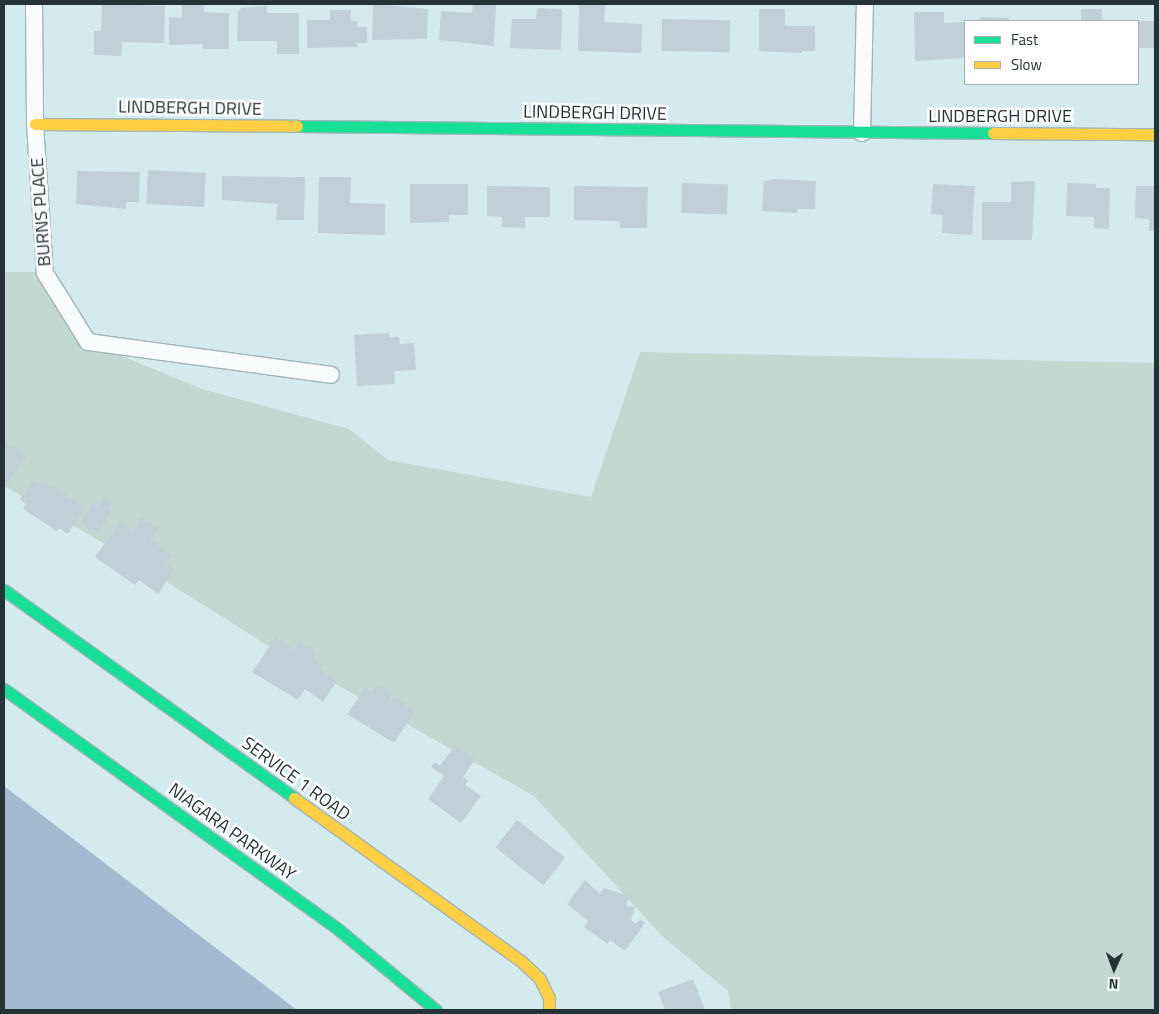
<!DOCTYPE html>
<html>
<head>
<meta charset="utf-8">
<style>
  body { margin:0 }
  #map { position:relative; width:1159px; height:1014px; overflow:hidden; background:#d4ebee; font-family:"Titillium Web",sans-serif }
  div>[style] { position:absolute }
  .green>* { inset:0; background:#c2d9d1 }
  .water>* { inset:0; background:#a3bad1 }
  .building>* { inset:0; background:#bfd1d7; transform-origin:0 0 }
  .roads { filter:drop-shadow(1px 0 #a3b5b8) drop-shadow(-1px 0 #a3b5b8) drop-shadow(0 1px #a3b5b8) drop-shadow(0 -1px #a3b5b8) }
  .street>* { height:16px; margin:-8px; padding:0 8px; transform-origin:8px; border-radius:8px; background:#f9fcfc }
  .fast>* { height:11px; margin:-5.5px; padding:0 5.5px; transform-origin:5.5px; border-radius:5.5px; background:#16e098 }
  .slow>* { height:11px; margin:-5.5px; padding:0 5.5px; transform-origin:5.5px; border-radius:5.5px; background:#ffcf43 }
  span { translate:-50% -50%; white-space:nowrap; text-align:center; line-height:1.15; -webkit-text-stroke:5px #fff; paint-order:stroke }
  .street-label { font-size:18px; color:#243436 }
  .frame { position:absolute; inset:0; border:5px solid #243436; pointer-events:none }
  .legend { position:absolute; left:964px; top:20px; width:175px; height:65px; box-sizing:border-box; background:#fff; border:1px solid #a7aeaf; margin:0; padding:6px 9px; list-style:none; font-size:15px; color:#243436 }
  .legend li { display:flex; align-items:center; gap:10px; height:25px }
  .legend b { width:25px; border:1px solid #a7aeaf }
  .north { position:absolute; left:1089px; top:944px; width:50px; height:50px; -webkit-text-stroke:4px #fff; paint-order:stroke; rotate:182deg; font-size:14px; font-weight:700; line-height:20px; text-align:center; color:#243436 }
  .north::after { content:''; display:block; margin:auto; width:18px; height:22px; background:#243436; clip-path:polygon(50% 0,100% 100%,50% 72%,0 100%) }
</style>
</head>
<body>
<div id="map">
  <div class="green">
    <i style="clip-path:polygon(4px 272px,45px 272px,88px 342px,202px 389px,349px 429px,388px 460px,591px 497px,640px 352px,1155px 363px,1155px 1010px,731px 1010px,728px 991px,662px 936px,534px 796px,272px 648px,119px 552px,4px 486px)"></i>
  </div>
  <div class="water">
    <i style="clip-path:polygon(4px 786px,297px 1010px,4px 1010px)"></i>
  </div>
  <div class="building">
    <i style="clip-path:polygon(102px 4px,165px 6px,164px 43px,122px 42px,121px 56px,94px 55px,94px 31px,101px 31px)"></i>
    <i style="clip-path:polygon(182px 4px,204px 4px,204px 12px,229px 13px,229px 49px,203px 49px,203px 44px,169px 45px,169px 17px,182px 18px)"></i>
    <i style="clip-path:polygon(373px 4px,428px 9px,427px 39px,372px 40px)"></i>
    <i style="clip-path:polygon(473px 4px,496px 4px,494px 46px,439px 40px,441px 11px,472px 13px)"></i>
    <i style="clip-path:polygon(579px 4px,605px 5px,604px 22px,642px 24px,641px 53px,578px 51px)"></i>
    <i style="clip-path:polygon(267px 6px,267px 13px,299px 13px,299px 54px,277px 54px,277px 41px,237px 41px,238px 12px,241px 8px)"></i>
    <i style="clip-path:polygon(537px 8px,562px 9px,561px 50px,510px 48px,512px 19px,536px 19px)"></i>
    <i style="clip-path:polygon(759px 9px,785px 9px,785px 26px,815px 26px,815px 51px,802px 51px,802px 53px,759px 51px)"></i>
    <i style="left:1102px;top:9px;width:12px;height:21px;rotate:90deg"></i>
    <i style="clip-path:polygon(330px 10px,351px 10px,351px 21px,357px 21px,357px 27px,367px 27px,367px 43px,357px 43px,357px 47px,307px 48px,307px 20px,330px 20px)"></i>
    <i style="clip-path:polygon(914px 12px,944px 12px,944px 23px,965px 22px,965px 58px,915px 61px)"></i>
    <i style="clip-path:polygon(980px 17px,1009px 18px,1009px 21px,980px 21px)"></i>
    <i style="left:662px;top:19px;width:68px;height:32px;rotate:1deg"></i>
    <i style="left:1138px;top:21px;width:17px;height:27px"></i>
    <i style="left:148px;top:170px;width:58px;height:34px;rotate:3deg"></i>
    <i style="clip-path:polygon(77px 171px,140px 172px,139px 202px,126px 202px,126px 209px,76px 204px)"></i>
    <i style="clip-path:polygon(222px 176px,305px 177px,304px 220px,276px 220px,277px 204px,222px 200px)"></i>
    <i style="clip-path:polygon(319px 177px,351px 177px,350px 203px,385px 204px,385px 235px,318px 233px)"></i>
    <i style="clip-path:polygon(775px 179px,816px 181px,815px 209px,797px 209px,797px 213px,762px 211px,764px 181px)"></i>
    <i style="clip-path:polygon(1035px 181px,1032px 240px,982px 240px,982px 202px,1011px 202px,1011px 182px)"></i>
    <i style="left:682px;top:183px;width:46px;height:30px;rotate:2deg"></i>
    <i style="clip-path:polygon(1067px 183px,1096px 184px,1096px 188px,1110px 188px,1109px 229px,1094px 228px,1094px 217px,1066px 216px)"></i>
    <i style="clip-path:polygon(410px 184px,468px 184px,468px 215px,449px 215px,449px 222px,410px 223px)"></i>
    <i style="clip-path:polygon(933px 184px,975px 186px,972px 235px,942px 233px,943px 215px,931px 214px)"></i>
    <i style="clip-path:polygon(487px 186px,550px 187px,550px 217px,525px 217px,525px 228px,502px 227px,502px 217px,487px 216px)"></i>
    <i style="clip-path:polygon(574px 186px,648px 187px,647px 228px,620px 228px,620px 221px,574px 220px)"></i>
    <i style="clip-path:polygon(1136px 186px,1155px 186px,1155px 231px,1149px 231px,1149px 219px,1135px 218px)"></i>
    <i style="clip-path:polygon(389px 333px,389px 337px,399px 337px,400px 344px,414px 343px,416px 370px,394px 371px,395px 384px,357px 386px,354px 335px)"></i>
    <i style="clip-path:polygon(4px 441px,26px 457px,4px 489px)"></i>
    <i style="clip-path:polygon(33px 480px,39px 484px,42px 480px,85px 507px,68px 534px,59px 528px,57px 531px,23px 509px,26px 504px,20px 500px)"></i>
    <i style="clip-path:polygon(103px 498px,112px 503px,109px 509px,112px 511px,98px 533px,80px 522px,93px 503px,98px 506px)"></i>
    <i style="clip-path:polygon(142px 517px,158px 528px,150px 539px,172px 555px,166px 564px,174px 570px,158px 594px,139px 580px,135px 585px,95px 557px,121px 521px,133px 530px)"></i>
    <i style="clip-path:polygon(276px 637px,294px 650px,300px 641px,316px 653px,313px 658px,323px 665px,320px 669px,337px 681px,323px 702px,305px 689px,298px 700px,252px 672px)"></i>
    <i style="clip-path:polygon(377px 684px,392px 695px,388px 701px,390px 703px,394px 697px,415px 711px,394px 743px,347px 714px,365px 688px,371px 692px)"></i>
    <i style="clip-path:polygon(455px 745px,475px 760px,463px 777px,468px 780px,465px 785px,481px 796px,461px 823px,428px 799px,444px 776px,431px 767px,435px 762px,440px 766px)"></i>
    <i style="left:517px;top:820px;width:61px;height:35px;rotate:38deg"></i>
    <i style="clip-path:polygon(585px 880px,600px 894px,604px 888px,629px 896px,626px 906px,635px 907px,631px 920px,636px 924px,640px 919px,645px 923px,625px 951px,610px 940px,608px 944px,584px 927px,588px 921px,567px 904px)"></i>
    <i style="clip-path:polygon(693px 979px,705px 1010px,665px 1010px,658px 992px)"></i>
  </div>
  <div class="roads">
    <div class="street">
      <i style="left:34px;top:4px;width:120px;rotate:89.5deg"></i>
      <i style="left:35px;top:124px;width:149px;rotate:86.2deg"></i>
      <i style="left:45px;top:273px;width:81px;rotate:58.1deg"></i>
      <i style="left:88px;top:342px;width:245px;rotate:7.7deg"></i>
      <i style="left:862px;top:133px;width:129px;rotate:-88.7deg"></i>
    </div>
    <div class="fast">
      <i style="left:297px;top:126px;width:696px;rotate:0.58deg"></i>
      <i style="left:4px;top:590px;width:357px;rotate:35.6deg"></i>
      <i style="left:4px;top:689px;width:413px;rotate:35.7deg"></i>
      <i style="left:339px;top:930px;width:126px;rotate:39.5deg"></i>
    </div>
    <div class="slow">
      <i style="left:35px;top:124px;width:262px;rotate:0.4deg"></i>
      <i style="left:993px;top:133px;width:162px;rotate:0.4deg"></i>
      <i style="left:294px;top:798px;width:279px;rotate:35.7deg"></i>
      <i style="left:521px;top:961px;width:26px;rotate:43deg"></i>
      <i style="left:540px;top:979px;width:21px;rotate:65deg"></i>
      <i style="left:549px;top:998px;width:12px;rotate:90deg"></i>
    </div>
  </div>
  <div class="street-label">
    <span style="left:190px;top:108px;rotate:1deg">LINDBERGH DRIVE</span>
    <span style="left:595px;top:113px;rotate:1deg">LINDBERGH DRIVE</span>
    <span style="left:1000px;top:116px">LINDBERGH DRIVE</span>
    <span style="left:41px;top:212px;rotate:-94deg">BURNS PLACE</span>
    <span style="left:296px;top:779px;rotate:36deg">SERVICE 1 ROAD</span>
    <span style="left:232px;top:832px;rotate:36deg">NIAGARA PARKWAY</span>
  </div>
  <div class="frame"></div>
  <ul class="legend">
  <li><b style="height:6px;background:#16e098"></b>Fast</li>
  <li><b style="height:6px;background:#ffcf43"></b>Slow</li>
  </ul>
  <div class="north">N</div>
</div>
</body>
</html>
